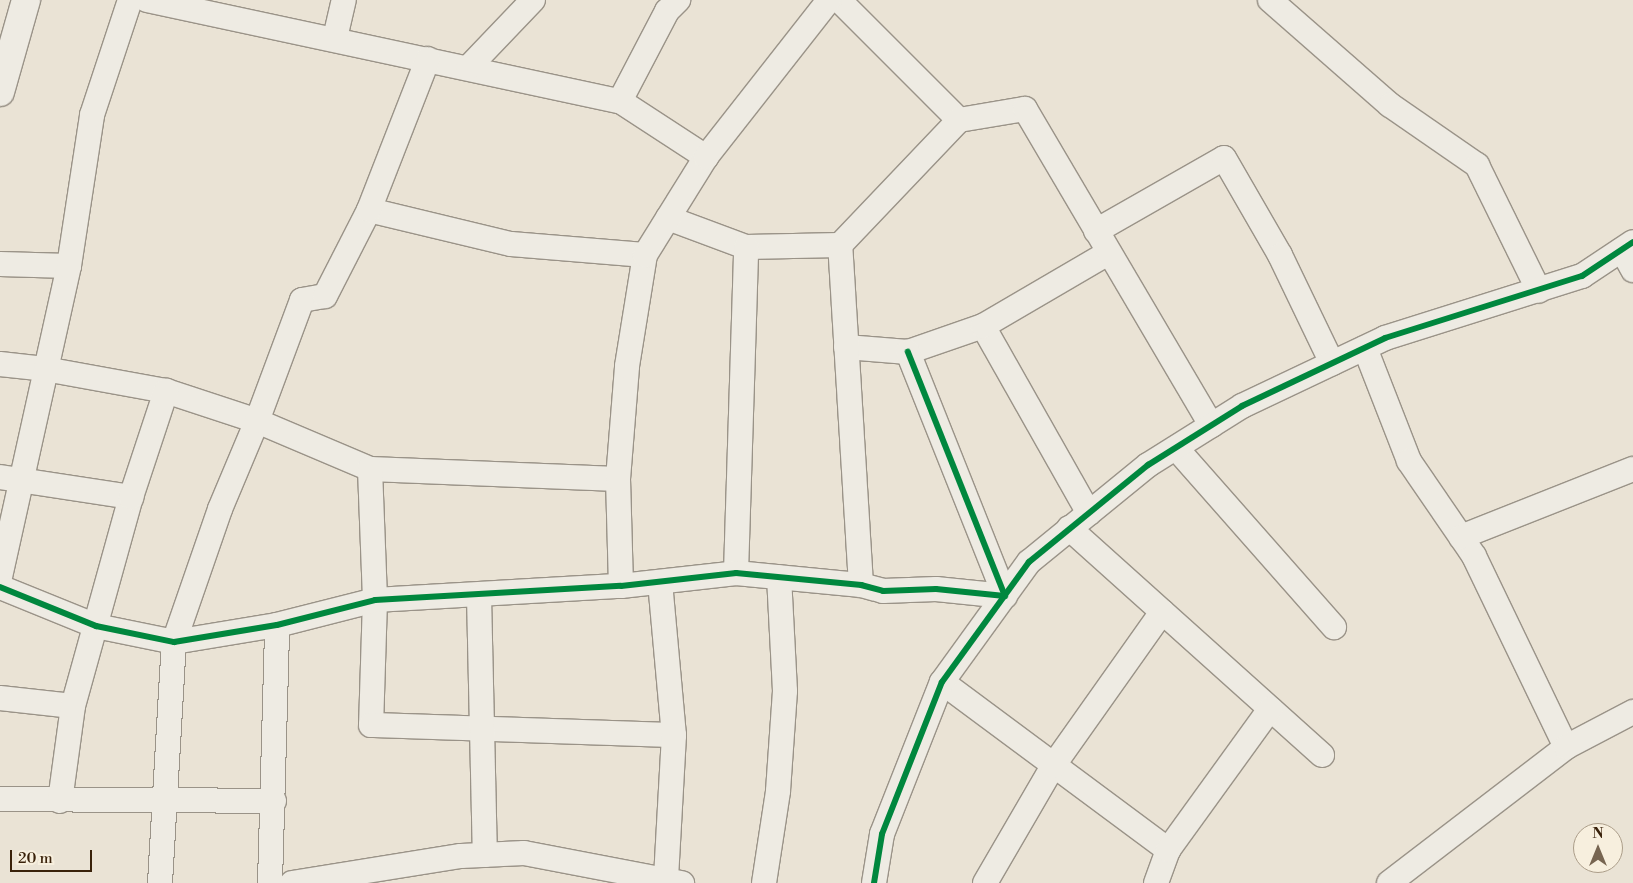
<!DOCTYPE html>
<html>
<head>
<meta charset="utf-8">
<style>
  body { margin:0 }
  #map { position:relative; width:1633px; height:883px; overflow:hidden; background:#eae3d5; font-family:"Libre Bodoni",serif }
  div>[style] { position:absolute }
  .roads { filter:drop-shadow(1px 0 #9a9388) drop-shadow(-1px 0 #9a9388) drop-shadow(0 1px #9a9388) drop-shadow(0 -1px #9a9388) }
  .minor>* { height:24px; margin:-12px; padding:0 12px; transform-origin:12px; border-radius:12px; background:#eeebe3 }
  .tertiary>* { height:28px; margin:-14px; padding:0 14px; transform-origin:14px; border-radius:14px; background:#eeebe3 }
  .cycleway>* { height:6px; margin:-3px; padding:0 3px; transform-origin:3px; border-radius:3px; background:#00873e }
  span { translate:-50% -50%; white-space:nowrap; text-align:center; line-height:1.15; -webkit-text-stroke:4px #f7efde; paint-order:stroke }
  .north { position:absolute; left:1573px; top:823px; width:50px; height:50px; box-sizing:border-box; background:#f7efde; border:1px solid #ab9d89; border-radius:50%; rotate:0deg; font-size:14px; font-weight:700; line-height:20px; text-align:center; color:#39210a }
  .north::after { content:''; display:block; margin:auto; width:18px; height:22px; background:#776551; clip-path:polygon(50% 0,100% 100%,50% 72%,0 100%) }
  .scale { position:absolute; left:10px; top:850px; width:82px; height:22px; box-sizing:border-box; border:2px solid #39210a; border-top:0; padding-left:6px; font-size:15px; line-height:18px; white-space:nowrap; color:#39210a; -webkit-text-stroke:4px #f7efde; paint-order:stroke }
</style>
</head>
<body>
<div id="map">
  <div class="roads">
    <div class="minor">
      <i style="left:147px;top:0;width:484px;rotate:12.1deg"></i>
      <i style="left:620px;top:101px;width:103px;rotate:33.1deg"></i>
      <i style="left:839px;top:0;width:170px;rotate:45deg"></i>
      <i style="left:1270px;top:0;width:159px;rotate:41.2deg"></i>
      <i style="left:1390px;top:105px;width:106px;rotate:34.6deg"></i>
      <i style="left:1477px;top:165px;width:140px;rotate:63.8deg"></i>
      <i style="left:335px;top:38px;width:39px;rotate:-77deg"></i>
      <i style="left:468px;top:68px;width:94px;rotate:-46.3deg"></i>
      <i style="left:620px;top:101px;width:102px;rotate:-62.4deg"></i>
      <i style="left:667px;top:11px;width:16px;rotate:-45deg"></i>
      <i style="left:369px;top:210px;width:146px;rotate:13.5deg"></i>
      <i style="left:511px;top:244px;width:134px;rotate:4.7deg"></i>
      <i style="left:668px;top:218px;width:83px;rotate:20.4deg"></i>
      <i style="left:746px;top:247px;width:94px;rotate:-1.2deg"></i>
      <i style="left:1096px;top:231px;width:147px;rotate:-29.7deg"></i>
      <i style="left:1224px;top:158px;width:112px;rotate:60deg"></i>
      <i style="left:1280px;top:255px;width:120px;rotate:64.3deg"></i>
      <i style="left:1622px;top:250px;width:23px;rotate:61deg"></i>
      <i style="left:0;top:264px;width:69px;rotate:1.7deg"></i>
      <i style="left:983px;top:326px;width:215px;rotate:60.5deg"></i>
      <i style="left:846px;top:347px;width:62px;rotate:4.6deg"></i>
      <i style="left:908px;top:352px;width:79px;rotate:-19.1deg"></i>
      <i style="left:983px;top:326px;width:145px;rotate:-30.3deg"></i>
      <i style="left:1365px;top:348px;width:121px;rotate:68.7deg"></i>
      <i style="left:1409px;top:461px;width:115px;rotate:55.6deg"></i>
      <i style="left:1474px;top:556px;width:212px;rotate:64.3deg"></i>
      <i style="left:0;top:364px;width:45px;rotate:6.3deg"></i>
      <i style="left:45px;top:369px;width:123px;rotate:10.3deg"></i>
      <i style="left:166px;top:391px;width:96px;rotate:18.2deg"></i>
      <i style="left:257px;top:421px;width:123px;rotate:23deg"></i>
      <i style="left:370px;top:469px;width:248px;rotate:2.3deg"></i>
      <i style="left:1176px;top:448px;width:239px;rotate:48.6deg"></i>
      <i style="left:370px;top:469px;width:131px;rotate:87.8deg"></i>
      <i style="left:375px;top:600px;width:125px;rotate:91.8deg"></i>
      <i style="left:371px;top:725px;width:303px;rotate:1.9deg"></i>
      <i style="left:0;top:477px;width:133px;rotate:8.7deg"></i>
      <i style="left:1069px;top:528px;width:340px;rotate:41.9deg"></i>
      <i style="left:1461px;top:537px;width:185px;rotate:-21.6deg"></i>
      <i style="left:736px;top:573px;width:326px;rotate:-88.2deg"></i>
      <i style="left:0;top:577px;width:319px;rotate:-77.5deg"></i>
      <i style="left:69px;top:266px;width:153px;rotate:-81.3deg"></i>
      <i style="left:92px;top:115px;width:121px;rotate:-71.7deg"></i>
      <i style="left:660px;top:582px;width:154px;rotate:84.8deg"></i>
      <i style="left:674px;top:735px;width:145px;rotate:93.2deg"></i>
      <i style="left:861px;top:585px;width:341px;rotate:-93.5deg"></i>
      <i style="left:840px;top:245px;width:173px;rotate:-46.4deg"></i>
      <i style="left:959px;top:120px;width:67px;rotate:-9.5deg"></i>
      <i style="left:1025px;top:109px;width:367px;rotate:59.5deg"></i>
      <i style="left:621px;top:586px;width:107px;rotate:-91.6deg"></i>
      <i style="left:618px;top:479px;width:113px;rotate:-85.4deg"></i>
      <i style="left:627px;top:366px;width:112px;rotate:-80.8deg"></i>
      <i style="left:645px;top:255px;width:115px;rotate:-58.1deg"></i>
      <i style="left:706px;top:157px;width:199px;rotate:-51.9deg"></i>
      <i style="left:0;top:587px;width:104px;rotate:22.1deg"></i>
      <i style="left:96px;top:626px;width:80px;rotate:11.6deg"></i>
      <i style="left:174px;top:642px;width:104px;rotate:-9.4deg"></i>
      <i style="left:277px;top:625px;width:101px;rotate:-14.3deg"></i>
      <i style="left:375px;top:600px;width:246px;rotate:-3.3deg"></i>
      <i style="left:621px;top:586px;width:116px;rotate:-6.4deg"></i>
      <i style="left:736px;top:573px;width:126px;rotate:5.5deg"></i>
      <i style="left:861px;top:585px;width:23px;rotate:15deg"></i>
      <i style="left:883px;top:591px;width:53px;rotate:-2.2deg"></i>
      <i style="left:936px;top:589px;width:69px;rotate:5.8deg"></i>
      <i style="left:1005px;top:596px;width:263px;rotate:-111.7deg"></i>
      <i style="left:479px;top:596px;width:259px;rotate:88.7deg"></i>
      <i style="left:942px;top:682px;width:282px;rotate:36.6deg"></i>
      <i style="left:0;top:698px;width:73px;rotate:6.3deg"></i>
      <i style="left:0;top:799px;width:274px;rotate:0.4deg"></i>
      <i style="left:60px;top:801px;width:96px;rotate:-82.2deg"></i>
      <i style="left:73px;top:706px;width:217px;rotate:-74.5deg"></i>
      <i style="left:131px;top:497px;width:112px;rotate:-71.7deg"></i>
      <i style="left:160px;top:883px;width:241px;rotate:-86.7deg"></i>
      <i style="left:174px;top:642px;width:141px;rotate:-70.9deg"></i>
      <i style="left:220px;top:509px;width:95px;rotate:-67.2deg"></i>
      <i style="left:257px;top:421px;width:129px;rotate:-69.6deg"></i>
      <i style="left:302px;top:300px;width:23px;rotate:-10deg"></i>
      <i style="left:325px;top:296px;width:97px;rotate:-62.9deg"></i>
      <i style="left:369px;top:210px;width:162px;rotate:-68.7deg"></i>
      <i style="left:270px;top:883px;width:258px;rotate:-88.4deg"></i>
      <i style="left:292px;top:883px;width:171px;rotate:-9.1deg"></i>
      <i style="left:461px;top:856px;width:63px;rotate:-2.7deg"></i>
      <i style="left:524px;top:853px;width:161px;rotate:10.8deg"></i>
      <i style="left:764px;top:883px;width:93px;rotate:-81.3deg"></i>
      <i style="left:778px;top:791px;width:100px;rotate:-86deg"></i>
      <i style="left:785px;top:691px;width:114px;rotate:-93deg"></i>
      <i style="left:874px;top:883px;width:50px;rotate:-80.7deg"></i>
      <i style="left:882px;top:834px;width:163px;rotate:-68.5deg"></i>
      <i style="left:942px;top:682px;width:148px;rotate:-54.1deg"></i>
      <i style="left:1029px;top:562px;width:154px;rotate:-39.2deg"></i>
      <i style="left:1148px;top:465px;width:111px;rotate:-32.1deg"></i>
      <i style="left:1242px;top:406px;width:158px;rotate:-25.4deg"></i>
      <i style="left:1385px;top:338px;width:207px;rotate:-17.5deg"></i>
      <i style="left:1582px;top:276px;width:61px;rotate:-33.7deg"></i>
      <i style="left:985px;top:883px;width:135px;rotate:-59.8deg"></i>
      <i style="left:1053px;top:766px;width:189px;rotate:-54.7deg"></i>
      <i style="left:1156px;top:883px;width:35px;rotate:-70deg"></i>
      <i style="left:1168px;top:850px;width:174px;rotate:-54.1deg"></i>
      <i style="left:1389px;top:883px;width:223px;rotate:-37.5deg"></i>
      <i style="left:1566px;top:747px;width:76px;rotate:-27.6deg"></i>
    </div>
    <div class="tertiary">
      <i style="left:0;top:92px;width:96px;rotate:-74.2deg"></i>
    </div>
  </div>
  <div class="cycleway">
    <i style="left:0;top:587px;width:104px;rotate:22.1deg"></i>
    <i style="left:96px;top:626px;width:80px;rotate:11.6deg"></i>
    <i style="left:174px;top:642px;width:104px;rotate:-9.4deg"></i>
    <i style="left:277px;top:625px;width:101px;rotate:-14.3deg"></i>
    <i style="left:375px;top:600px;width:246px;rotate:-3.3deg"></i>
    <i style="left:621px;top:586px;width:116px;rotate:-6.4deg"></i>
    <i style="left:736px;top:573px;width:126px;rotate:5.5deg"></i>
    <i style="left:861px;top:585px;width:23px;rotate:15deg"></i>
    <i style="left:883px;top:591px;width:53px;rotate:-2.2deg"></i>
    <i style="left:936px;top:589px;width:69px;rotate:5.8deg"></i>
    <i style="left:1005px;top:596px;width:263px;rotate:-111.7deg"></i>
    <i style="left:874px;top:883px;width:50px;rotate:-80.7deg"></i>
    <i style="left:882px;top:834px;width:163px;rotate:-68.5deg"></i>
    <i style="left:942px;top:682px;width:148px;rotate:-54.1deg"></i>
    <i style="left:1029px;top:562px;width:154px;rotate:-39.2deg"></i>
    <i style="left:1148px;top:465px;width:111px;rotate:-32.1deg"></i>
    <i style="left:1242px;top:406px;width:158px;rotate:-25.4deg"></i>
    <i style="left:1385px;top:338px;width:207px;rotate:-17.5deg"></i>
    <i style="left:1582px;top:276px;width:61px;rotate:-33.7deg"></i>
  </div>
  <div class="north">N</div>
  <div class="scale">20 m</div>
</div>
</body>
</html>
